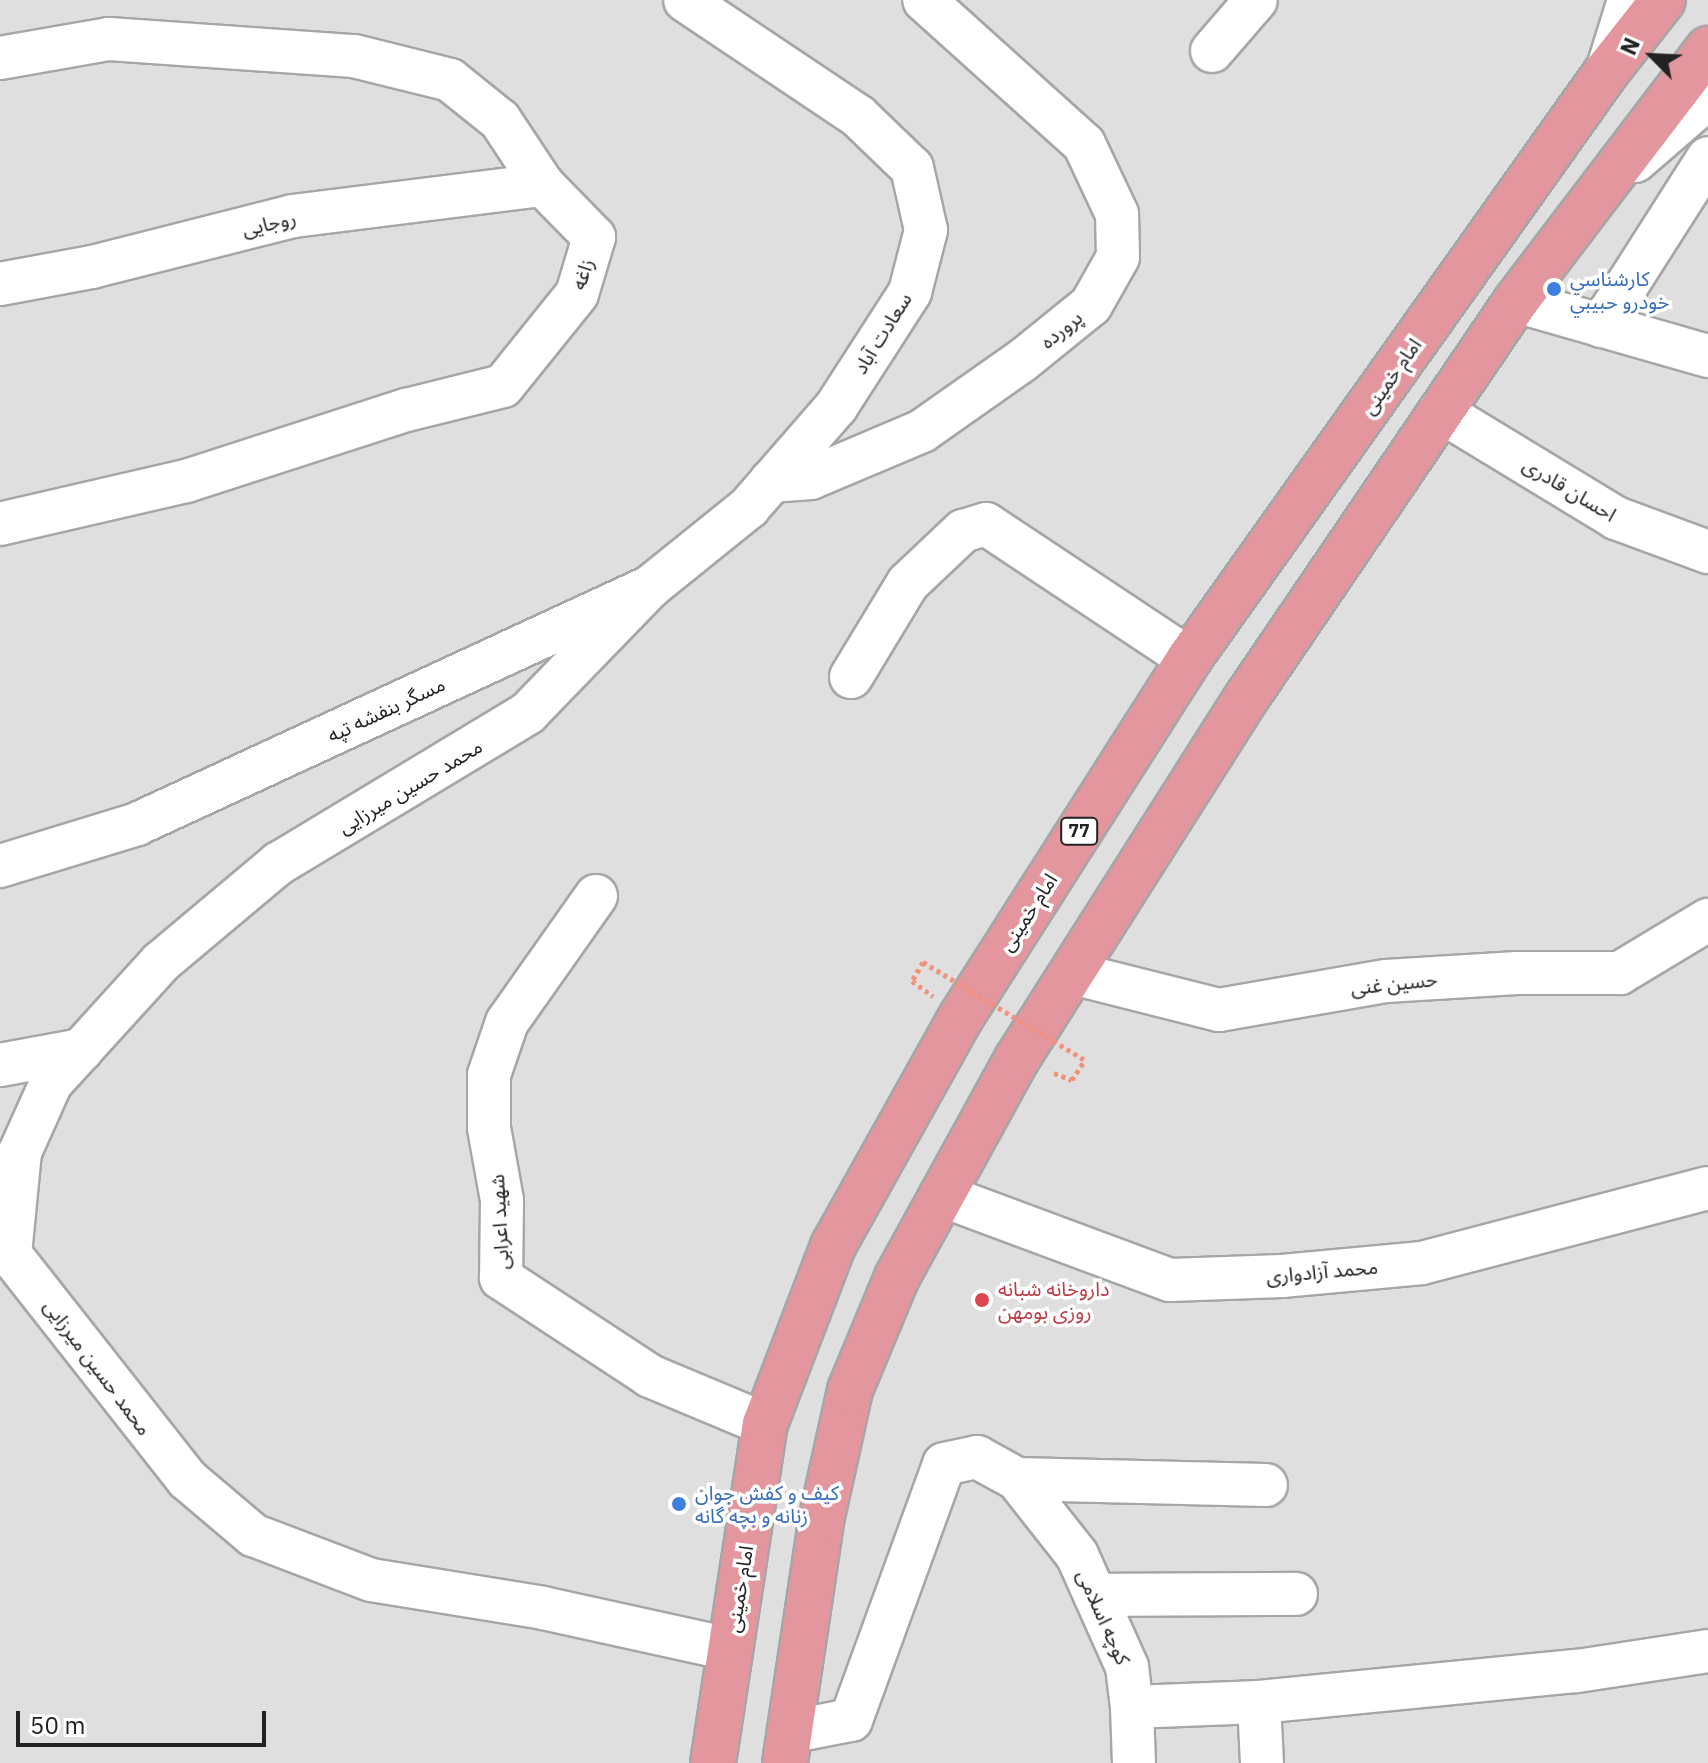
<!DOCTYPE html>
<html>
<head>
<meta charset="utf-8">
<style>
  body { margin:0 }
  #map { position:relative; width:1708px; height:1763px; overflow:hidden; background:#f1efe9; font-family:"IBM Plex Sans","Noto Sans Arabic",sans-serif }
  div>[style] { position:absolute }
  .residential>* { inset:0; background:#e0dfdf; transform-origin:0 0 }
  .path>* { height:5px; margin-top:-2.5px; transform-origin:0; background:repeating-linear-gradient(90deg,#f39079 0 4px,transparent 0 8px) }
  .roads { filter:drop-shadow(2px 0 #a6a6a6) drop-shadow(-2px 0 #a6a6a6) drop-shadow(0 2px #a6a6a6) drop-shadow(0 -2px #a6a6a6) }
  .minor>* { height:42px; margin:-21px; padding:0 21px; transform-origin:21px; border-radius:21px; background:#fff }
  .highway>* { height:44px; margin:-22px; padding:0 22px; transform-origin:22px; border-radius:22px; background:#e3969e }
  .path-bridge>* { height:5px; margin-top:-2.5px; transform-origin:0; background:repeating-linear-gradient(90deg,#f39079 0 4px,transparent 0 8px) }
  .dots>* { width:22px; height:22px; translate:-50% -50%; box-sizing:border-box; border:4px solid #fff; border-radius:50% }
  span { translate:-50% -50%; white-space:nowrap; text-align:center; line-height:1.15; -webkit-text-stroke:7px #fff; paint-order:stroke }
  .shield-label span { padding:2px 6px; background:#fff; border:2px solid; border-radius:6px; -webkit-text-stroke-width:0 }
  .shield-label { font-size:18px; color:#222; font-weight:700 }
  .street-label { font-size:20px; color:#222 }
  .shop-label { font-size:20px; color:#366cbe }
  .left { translate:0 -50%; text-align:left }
  .health-label { font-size:20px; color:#be3a42 }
  .north { position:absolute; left:1612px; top:16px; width:80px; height:80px; -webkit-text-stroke:6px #fff; paint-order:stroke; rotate:294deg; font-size:22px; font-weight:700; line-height:32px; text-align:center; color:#222 }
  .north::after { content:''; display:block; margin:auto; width:28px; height:36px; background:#222; clip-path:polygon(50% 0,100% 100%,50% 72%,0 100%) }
  .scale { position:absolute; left:16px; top:1711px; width:250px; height:36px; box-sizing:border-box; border:4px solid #222; border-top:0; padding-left:10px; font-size:24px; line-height:28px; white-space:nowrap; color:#222; -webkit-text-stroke:6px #fff; paint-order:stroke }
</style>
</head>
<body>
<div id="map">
  <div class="residential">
    <i style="left:0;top:0;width:1708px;height:1763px"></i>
  </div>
  <div class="path">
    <i style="left:923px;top:962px;width:22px;rotate:120deg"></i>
    <i style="left:912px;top:981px;width:26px;rotate:36deg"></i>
    <i style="left:1054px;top:1073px;width:19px;rotate:21deg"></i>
    <i style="left:1072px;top:1080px;width:24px;rotate:-57deg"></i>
  </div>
  <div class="roads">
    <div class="minor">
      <i style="left:1212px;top:51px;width:67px;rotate:-49.2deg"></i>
      <i style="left:0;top:58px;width:111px;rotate:-9.9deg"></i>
      <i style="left:109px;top:39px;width:246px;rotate:4deg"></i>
      <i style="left:354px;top:56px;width:99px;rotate:14deg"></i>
      <i style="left:450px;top:80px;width:64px;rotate:38.7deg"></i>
      <i style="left:500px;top:120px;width:78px;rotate:56.5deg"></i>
      <i style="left:543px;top:185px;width:73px;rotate:45.6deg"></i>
      <i style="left:594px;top:237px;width:59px;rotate:106.6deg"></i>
      <i style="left:577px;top:294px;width:118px;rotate:128.8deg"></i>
      <i style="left:503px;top:386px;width:100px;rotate:166.1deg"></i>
      <i style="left:406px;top:410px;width:231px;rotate:162.1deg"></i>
      <i style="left:186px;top:481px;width:191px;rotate:167deg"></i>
      <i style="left:1608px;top:68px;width:71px;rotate:-72.8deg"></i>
      <i style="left:1635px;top:161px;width:96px;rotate:-40.8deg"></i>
      <i style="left:0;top:284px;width:94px;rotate:-10.5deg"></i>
      <i style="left:92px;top:267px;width:207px;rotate:-14.2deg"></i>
      <i style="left:293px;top:216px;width:252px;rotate:-7.1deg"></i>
      <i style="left:1516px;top:301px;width:200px;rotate:16deg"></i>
      <i style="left:1601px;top:326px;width:199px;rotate:-57.5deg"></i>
      <i style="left:1440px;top:411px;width:206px;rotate:31.3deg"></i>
      <i style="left:1616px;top:518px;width:98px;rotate:20.3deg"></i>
      <i style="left:771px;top:481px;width:40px;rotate:-4.3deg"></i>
      <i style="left:811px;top:478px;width:121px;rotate:-22.9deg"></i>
      <i style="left:922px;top:431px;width:123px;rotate:-35.1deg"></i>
      <i style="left:1023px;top:360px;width:87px;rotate:-39deg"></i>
      <i style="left:1091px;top:305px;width:55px;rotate:-60.6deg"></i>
      <i style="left:1118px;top:257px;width:43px;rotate:-91.3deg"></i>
      <i style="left:1117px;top:214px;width:77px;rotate:-115.2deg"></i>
      <i style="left:1084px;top:144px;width:215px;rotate:-138deg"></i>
      <i style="left:650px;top:587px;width:175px;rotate:134.1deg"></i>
      <i style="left:528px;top:713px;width:291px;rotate:148.9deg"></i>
      <i style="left:279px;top:863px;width:154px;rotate:140deg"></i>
      <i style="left:161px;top:962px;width:164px;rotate:132.3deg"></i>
      <i style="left:51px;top:1083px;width:76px;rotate:114.2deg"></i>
      <i style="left:20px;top:1152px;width:102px;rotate:95.6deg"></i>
      <i style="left:10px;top:1254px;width:286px;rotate:51.8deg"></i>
      <i style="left:187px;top:1479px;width:87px;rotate:40.3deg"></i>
      <i style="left:253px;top:1535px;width:126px;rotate:20.9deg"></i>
      <i style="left:371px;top:1580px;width:174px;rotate:9.2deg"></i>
      <i style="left:543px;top:1608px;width:191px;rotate:12.4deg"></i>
      <i style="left:851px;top:677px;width:110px;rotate:-58.8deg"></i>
      <i style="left:908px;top:583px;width:76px;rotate:-43.4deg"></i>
      <i style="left:963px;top:531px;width:24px;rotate:-17deg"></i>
      <i style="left:986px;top:524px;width:244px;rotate:33.6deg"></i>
      <i style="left:0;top:866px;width:143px;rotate:-17deg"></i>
      <i style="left:137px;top:824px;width:565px;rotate:-24.8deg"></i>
      <i style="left:650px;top:587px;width:127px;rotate:-38.9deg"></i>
      <i style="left:749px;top:507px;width:133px;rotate:-49deg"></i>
      <i style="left:836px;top:407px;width:137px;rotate:-57.2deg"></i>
      <i style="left:910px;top:292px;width:64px;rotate:-75.5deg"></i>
      <i style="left:926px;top:230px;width:64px;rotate:-102.7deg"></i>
      <i style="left:912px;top:168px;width:75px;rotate:-136.1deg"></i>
      <i style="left:858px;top:116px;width:208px;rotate:-146.2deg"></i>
      <i style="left:596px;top:896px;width:154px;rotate:125.2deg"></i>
      <i style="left:507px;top:1022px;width:56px;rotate:108.8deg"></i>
      <i style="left:489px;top:1075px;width:53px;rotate:90deg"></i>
      <i style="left:489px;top:1128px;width:73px;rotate:79.8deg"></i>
      <i style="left:502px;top:1200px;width:78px;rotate:90.7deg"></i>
      <i style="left:501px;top:1278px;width:178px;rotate:33.3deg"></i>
      <i style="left:650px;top:1376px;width:125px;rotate:22.7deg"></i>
      <i style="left:1072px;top:973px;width:152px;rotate:14.1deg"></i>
      <i style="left:1219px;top:1010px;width:169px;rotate:-9.9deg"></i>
      <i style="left:1386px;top:981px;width:131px;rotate:-3.5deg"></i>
      <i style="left:1517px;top:973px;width:103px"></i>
      <i style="left:1620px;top:973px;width:103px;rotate:-31.1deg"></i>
      <i style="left:0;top:1065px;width:83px;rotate:-10.4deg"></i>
      <i style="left:941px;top:1195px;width:244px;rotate:20.4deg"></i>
      <i style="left:1170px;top:1280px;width:112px;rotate:-2deg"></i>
      <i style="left:1282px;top:1276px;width:141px;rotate:-5.3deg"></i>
      <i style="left:1422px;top:1263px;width:296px;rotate:-14.7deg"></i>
      <i style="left:1017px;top:1479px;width:249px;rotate:1.4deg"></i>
      <i style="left:1095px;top:1595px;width:201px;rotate:-0.3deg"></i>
      <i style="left:1259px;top:1702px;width:61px;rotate:87.2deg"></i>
      <i style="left:1132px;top:1707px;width:56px;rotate:88deg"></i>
      <i style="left:789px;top:1732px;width:63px;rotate:-11deg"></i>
      <i style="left:851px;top:1720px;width:272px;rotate:-70deg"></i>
      <i style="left:944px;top:1464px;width:34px;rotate:-12deg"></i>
      <i style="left:977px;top:1457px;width:46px;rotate:28.8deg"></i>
      <i style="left:1017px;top:1479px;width:97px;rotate:51.7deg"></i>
      <i style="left:1077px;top:1555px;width:123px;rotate:65.9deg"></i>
      <i style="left:1127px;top:1667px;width:40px;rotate:82.9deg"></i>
      <i style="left:1132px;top:1707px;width:127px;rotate:-2.3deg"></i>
      <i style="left:1259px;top:1702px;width:320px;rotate:-5.6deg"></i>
      <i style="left:1577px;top:1671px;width:133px;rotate:-8.7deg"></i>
    </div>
    <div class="highway">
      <i style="left:713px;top:1763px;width:343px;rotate:-81.3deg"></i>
      <i style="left:765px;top:1424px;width:191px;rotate:-69.1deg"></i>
      <i style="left:833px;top:1246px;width:262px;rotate:-60.8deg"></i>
      <i style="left:961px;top:1017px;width:424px;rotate:-57.5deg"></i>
      <i style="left:1189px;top:659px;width:721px;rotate:-54.59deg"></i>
      <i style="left:1607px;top:71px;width:90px;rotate:-51.7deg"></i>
      <i style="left:785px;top:1763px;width:245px;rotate:-81.5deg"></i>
      <i style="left:821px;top:1521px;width:134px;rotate:-77.5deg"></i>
      <i style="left:850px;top:1390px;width:122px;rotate:-67.4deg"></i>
      <i style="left:897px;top:1277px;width:249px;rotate:-61.2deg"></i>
      <i style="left:1017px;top:1059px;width:432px;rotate:-57.6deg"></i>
      <i style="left:1249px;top:694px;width:475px;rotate:-55.8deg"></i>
      <i style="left:1516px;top:301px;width:317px;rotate:-52.7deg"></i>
    </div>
  </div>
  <div class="path-bridge">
    <i style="left:923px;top:962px;width:189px;rotate:31.2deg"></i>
  </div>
  <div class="dots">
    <i style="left:1554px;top:289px;background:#3f7fe0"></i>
    <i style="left:982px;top:1300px;background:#e0444e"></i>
    <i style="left:679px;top:1504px;background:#3f7fe0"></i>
  </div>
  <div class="shield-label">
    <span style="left:1079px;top:831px">77</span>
  </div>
  <div class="street-label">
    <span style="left:269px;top:223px;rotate:-13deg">روجایی</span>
    <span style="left:582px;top:274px;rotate:-71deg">زاغه</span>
    <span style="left:1061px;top:329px;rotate:-39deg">پرورده</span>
    <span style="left:882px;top:333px;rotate:-58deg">سعادت آباد</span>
    <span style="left:1391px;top:376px;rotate:-55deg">امام خمینی</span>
    <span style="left:1570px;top:489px;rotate:31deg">احسان قادری</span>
    <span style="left:386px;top:709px;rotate:-25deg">مسگر بنفشه تپه</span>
    <span style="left:410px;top:786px;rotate:-31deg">محمد حسین میرزایی</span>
    <span style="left:1028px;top:912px;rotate:-57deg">امام خمینی</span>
    <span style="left:1394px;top:983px;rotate:-6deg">حسین غنی</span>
    <span style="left:499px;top:1222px;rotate:-93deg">شهید اعرابی</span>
    <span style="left:1322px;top:1271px;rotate:-5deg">محمد آزادواری</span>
    <span style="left:98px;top:1367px;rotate:53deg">محمد حسین میرزایی</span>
    <span style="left:739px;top:1589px;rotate:-81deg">امام خمینی</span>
    <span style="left:1104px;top:1617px;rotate:66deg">کوچه اسلامی</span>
  </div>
  <div class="shop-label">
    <span class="left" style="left:1570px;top:290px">كارشناسي<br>خودرو حبيبي</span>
    <span class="left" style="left:695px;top:1504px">کیف و کفش جوان<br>زنانه و بچه گانه</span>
  </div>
  <div class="health-label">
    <span class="left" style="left:998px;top:1300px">داروخانه شبانه<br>روزی بومهن</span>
  </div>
  <div class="north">N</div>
  <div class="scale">50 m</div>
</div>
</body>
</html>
